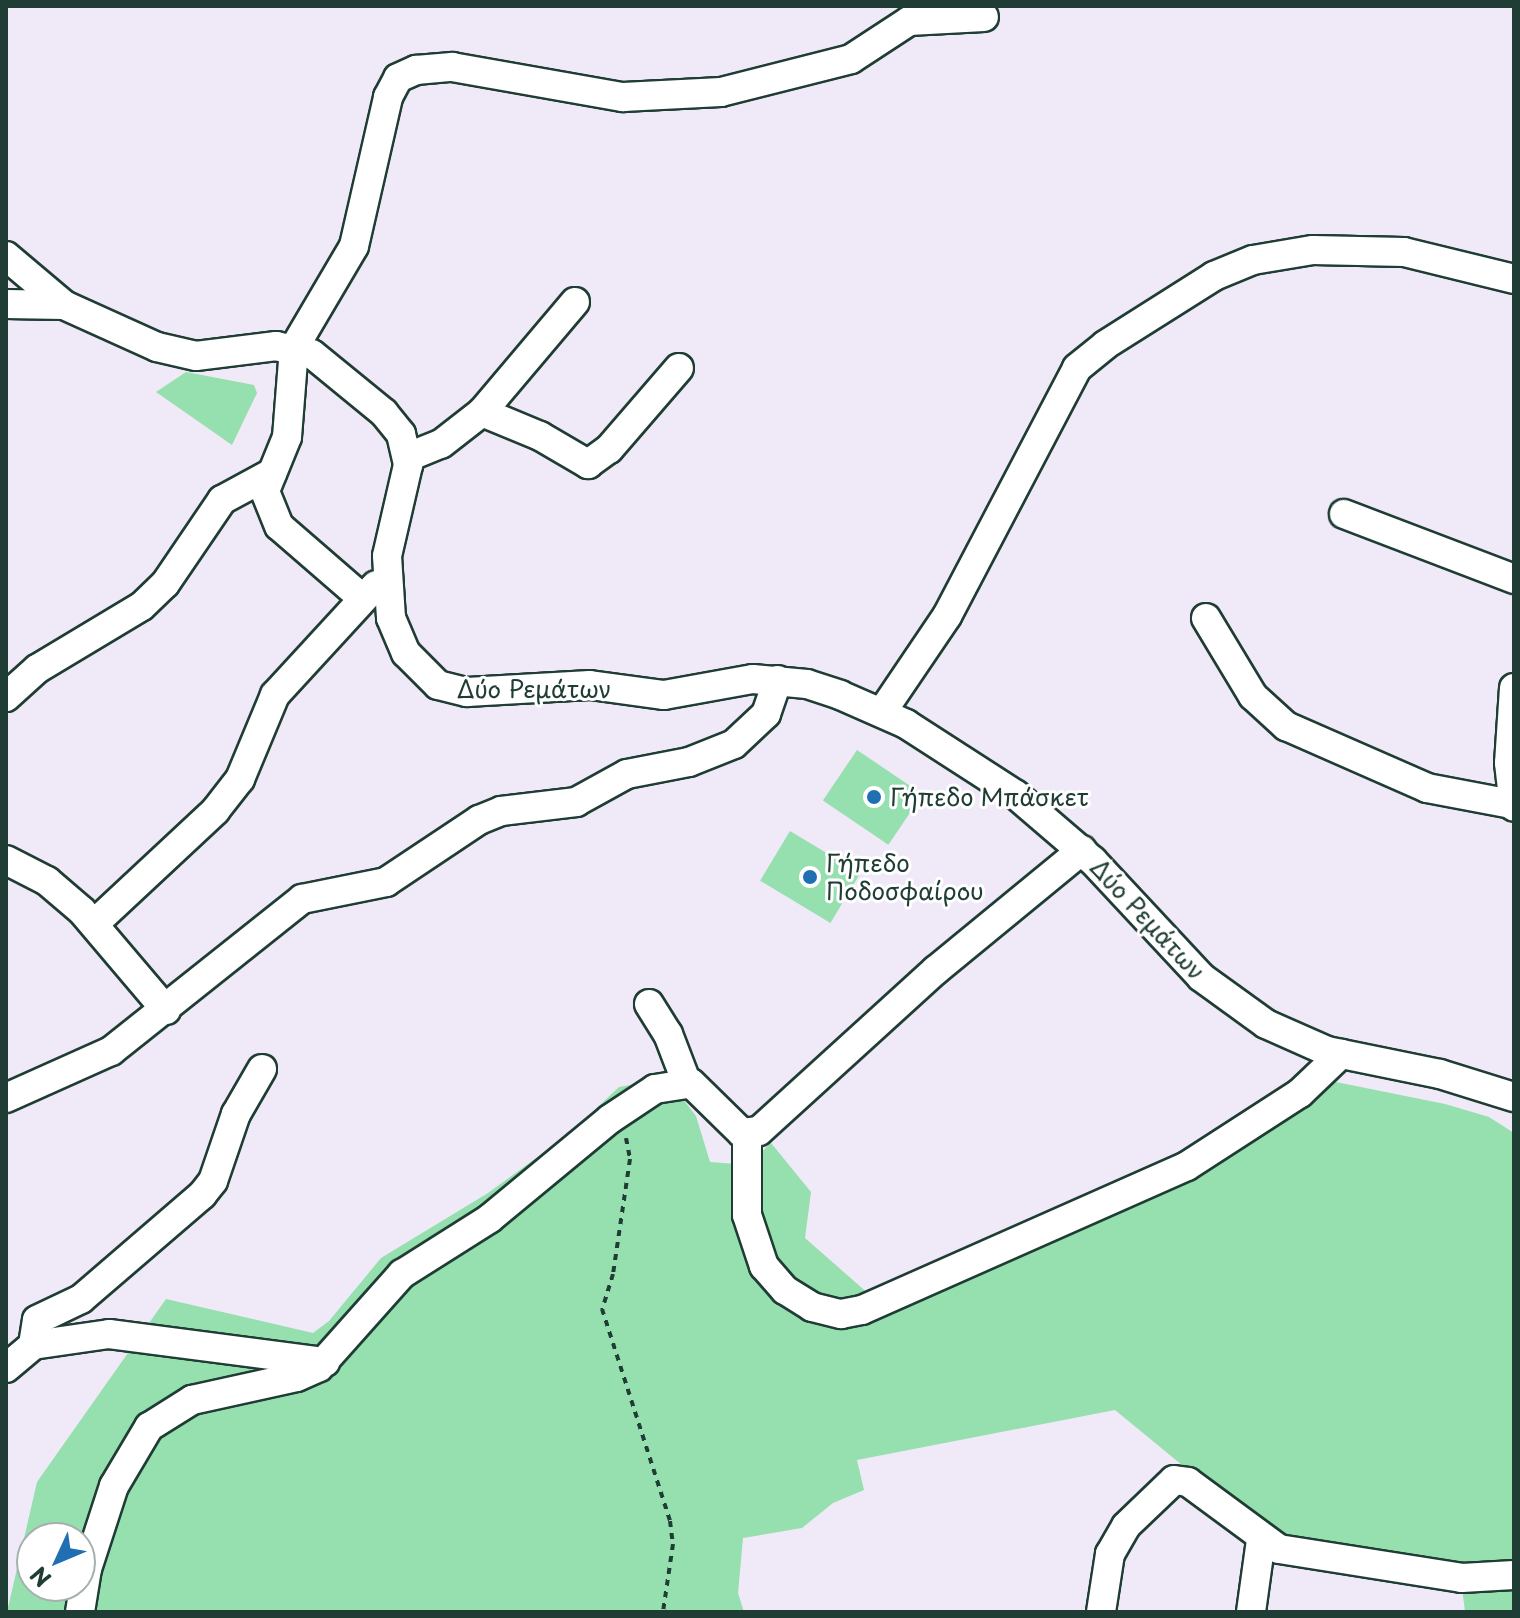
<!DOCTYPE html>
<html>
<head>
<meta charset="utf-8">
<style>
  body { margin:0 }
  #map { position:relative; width:1520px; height:1618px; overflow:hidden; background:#f0e9f8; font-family:"Playpen Sans",sans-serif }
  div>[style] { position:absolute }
  .green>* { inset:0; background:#96dfae; transform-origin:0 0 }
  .path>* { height:4px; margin-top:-2px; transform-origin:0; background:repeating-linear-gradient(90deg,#1f3d34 0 6px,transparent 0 12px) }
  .roads { filter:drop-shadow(2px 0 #1f3d34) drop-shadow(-2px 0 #1f3d34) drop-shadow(0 2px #1f3d34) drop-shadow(0 -2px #1f3d34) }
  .minor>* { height:28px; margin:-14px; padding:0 14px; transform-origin:14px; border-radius:14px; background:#fff }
  .dots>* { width:22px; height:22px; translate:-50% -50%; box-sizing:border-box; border:4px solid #fff; border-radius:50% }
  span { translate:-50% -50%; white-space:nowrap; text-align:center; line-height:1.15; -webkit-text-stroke:6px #fff; paint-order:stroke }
  .street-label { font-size:24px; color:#1f3d34 }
  .poi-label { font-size:24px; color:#1f3d34 }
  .left { translate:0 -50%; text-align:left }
  .frame { position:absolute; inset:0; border:8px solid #1f3d34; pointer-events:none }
  .north { position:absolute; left:16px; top:1522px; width:80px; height:80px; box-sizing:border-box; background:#fff; border:2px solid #a5b1ae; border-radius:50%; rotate:226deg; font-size:22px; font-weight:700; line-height:32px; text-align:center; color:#1f3d34 }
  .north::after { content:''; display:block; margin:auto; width:28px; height:36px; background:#1f6fb2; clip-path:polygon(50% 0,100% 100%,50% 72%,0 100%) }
</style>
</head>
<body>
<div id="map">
  <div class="green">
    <i style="clip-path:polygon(186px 372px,254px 385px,257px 393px,232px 445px,156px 392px)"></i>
    <i style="left:857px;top:750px;width:79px;height:61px;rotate:34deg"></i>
    <i style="left:790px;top:831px;width:82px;height:58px;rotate:31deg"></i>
    <i style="clip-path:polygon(evenodd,1326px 1080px,1445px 1104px,1489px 1117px,1514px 1133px,1514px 1612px,1465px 1612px,1462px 1587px,1423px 1560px,1303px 1542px,1274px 1530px,1221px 1497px,1115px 1410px,857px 1460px,864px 1490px,833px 1503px,802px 1528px,743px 1538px,738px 1593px,744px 1612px,7px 1612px,37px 1482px,166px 1299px,313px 1333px,329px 1321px,381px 1258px,488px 1193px,569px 1134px,619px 1087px,653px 1081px,679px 1094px,696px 1116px,710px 1162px,748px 1165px,771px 1143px,811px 1192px,805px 1238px,887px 1310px,1248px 1139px,1300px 1111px,1326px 1080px,32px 1538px,80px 1538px,80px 1586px,32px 1586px,32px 1538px)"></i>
  </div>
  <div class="path">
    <i style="left:626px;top:1138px;width:21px;rotate:79deg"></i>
    <i style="left:630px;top:1159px;width:116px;rotate:98.4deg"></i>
    <i style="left:613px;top:1274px;width:37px;rotate:107deg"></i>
    <i style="left:602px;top:1309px;width:223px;rotate:72.2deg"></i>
    <i style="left:670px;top:1521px;width:23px;rotate:83deg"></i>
    <i style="left:673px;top:1544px;width:69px;rotate:98.4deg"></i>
  </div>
  <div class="roads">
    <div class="minor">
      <i style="left:6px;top:256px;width:76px;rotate:40.2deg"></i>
      <i style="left:64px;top:305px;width:102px;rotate:24.3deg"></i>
      <i style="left:157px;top:347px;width:40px;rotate:13deg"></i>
      <i style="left:196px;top:356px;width:81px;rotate:-7.1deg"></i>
      <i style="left:276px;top:346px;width:37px;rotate:13deg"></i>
      <i style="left:312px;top:354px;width:93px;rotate:39.3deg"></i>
      <i style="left:384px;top:413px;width:27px;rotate:51deg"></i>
      <i style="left:401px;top:434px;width:32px;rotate:77deg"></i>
      <i style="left:408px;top:465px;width:93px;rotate:103deg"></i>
      <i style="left:387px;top:556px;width:62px;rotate:86.3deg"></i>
      <i style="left:391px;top:618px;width:38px;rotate:67deg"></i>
      <i style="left:406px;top:653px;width:45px;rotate:45deg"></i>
      <i style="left:438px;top:685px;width:30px;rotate:14deg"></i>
      <i style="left:467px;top:692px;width:123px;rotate:-3.3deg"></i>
      <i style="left:590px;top:685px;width:75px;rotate:7.7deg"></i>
      <i style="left:664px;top:695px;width:90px;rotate:-10.2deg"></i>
      <i style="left:753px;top:679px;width:54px;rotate:5.3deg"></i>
      <i style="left:807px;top:684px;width:35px;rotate:18deg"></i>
      <i style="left:840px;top:695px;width:72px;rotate:23.7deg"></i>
      <i style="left:906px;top:724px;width:131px;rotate:32.8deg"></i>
      <i style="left:1016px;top:795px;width:101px;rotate:40.6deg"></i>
      <i style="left:1093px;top:861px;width:158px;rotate:47deg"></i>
      <i style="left:1201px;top:977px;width:80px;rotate:35.9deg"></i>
      <i style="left:1266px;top:1024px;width:67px;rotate:23.9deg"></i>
      <i style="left:1327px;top:1051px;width:115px;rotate:11.5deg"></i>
      <i style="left:1440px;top:1074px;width:77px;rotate:17.3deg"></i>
      <i style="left:6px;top:304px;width:58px;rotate:1deg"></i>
      <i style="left:482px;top:412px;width:63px;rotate:22.5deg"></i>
      <i style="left:540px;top:436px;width:56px;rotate:30.3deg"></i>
      <i style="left:588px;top:464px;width:26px;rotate:-36deg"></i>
      <i style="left:609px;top:449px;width:107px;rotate:-49.2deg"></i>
      <i style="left:408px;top:457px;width:35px;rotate:-22deg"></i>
      <i style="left:441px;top:444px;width:52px;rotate:-38deg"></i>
      <i style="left:482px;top:412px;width:144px;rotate:-49.8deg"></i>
      <i style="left:1344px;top:514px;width:182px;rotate:20.9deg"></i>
      <i style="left:361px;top:597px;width:108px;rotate:-139.1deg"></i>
      <i style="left:279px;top:526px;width:38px;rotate:-112deg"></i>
      <i style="left:265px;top:491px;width:58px;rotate:-67.8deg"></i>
      <i style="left:287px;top:437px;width:89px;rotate:-85.5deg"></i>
      <i style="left:294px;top:348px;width:118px;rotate:-59.5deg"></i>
      <i style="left:354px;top:246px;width:153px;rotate:-77.1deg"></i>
      <i style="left:388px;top:97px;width:21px;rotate:-62deg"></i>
      <i style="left:398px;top:78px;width:20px;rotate:-24deg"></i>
      <i style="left:416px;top:70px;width:36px;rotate:-5deg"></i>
      <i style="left:452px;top:67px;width:174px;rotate:10deg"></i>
      <i style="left:623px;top:97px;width:98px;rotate:-2.9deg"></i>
      <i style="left:721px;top:92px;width:134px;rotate:-14.2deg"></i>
      <i style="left:851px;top:59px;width:69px;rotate:-33.2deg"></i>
      <i style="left:909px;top:21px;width:75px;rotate:-3.1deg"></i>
      <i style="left:1206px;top:618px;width:91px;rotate:58.9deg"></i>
      <i style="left:1253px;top:696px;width:45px;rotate:42.3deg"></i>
      <i style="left:1286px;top:726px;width:154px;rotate:23.7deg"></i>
      <i style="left:1427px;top:788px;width:86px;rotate:10.7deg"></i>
      <i style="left:1514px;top:688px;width:75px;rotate:93.8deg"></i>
      <i style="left:1509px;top:763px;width:44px;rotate:83.5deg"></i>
      <i style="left:6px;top:697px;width:42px;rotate:-42.1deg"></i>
      <i style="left:37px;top:669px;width:122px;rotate:-31deg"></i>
      <i style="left:142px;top:606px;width:32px;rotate:-44deg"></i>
      <i style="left:165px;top:584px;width:102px;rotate:-55.8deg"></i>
      <i style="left:222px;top:500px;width:57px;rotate:-28.4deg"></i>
      <i style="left:882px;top:712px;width:116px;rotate:-55.9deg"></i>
      <i style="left:947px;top:616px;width:280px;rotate:-62.3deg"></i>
      <i style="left:1077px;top:368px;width:36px;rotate:-39deg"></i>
      <i style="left:1105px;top:345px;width:129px;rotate:-32.3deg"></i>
      <i style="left:1214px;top:276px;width:42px;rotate:-22.3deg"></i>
      <i style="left:1253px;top:260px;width:61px;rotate:-9.5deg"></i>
      <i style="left:1313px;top:250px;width:91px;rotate:1.3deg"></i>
      <i style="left:1404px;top:252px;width:113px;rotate:13.8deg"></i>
      <i style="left:6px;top:860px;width:46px;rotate:27.1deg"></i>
      <i style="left:47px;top:881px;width:46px;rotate:40.6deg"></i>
      <i style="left:82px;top:911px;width:130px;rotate:49.7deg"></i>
      <i style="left:94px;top:924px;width:166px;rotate:-43deg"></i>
      <i style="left:215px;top:811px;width:41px;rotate:-52deg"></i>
      <i style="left:240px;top:779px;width:91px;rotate:-67.4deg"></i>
      <i style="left:275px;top:695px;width:149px;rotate:-47.4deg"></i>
      <i style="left:649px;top:1004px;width:36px;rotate:58deg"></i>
      <i style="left:668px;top:1034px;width:50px;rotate:69deg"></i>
      <i style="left:6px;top:1098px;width:115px;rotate:-24.1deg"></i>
      <i style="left:111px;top:1051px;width:244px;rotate:-38.5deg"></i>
      <i style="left:302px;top:899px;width:86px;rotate:-11.4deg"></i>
      <i style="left:386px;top:882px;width:112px;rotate:-33.7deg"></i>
      <i style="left:479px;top:820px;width:24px;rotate:-22deg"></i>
      <i style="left:501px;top:811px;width:76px;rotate:-6.8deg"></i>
      <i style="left:576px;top:802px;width:58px;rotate:-28.8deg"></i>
      <i style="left:627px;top:774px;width:63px;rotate:-11deg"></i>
      <i style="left:689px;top:762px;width:48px;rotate:-21.8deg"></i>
      <i style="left:734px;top:744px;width:44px;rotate:-43.2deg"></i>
      <i style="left:766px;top:714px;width:36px;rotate:-71deg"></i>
      <i style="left:747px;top:1135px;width:80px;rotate:90deg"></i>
      <i style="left:747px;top:1215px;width:54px;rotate:71.6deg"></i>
      <i style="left:764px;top:1266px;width:32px;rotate:49deg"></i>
      <i style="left:785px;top:1290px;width:32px;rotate:32deg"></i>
      <i style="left:812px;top:1307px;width:30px;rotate:14deg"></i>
      <i style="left:841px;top:1314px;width:21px;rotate:-11deg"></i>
      <i style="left:862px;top:1310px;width:355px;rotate:-23.9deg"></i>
      <i style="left:1187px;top:1166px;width:135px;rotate:-32.9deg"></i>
      <i style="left:1300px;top:1093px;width:57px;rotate:-43.6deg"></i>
      <i style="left:33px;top:1345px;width:25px;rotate:-81deg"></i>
      <i style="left:37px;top:1320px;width:49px;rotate:-25.5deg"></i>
      <i style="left:81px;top:1299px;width:160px;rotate:-40.7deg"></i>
      <i style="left:202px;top:1195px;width:18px;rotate:-52deg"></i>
      <i style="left:213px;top:1181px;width:71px;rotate:-71.1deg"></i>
      <i style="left:236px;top:1114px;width:52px;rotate:-60deg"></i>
      <i style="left:6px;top:1368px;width:35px;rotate:-40deg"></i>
      <i style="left:33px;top:1345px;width:77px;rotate:-8.2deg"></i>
      <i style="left:109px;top:1334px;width:218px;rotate:7.4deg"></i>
      <i style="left:80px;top:1612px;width:44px;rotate:-80.8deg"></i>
      <i style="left:87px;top:1569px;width:87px;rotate:-72deg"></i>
      <i style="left:114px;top:1486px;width:69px;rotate:-59.3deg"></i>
      <i style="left:149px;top:1427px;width:51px;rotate:-32.1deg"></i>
      <i style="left:192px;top:1400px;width:107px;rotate:-12.4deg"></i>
      <i style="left:297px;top:1377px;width:24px;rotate:-24deg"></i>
      <i style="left:319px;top:1367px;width:125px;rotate:-48.3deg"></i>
      <i style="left:402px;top:1274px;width:103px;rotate:-32.3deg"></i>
      <i style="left:489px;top:1219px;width:157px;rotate:-39.6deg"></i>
      <i style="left:610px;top:1119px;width:54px;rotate:-33.7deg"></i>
      <i style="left:655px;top:1089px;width:36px;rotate:-9deg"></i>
      <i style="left:691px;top:1083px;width:71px;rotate:44.4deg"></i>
      <i style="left:742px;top:1133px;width:17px;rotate:-7deg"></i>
      <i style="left:759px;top:1131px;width:239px;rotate:-42.3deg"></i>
      <i style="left:936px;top:970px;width:189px;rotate:-39.4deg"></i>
      <i style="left:1101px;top:1612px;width:59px;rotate:-81.2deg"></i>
      <i style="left:1110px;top:1554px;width:32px;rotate:-60deg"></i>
      <i style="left:1126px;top:1526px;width:66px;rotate:-43.8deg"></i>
      <i style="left:1174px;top:1480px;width:14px;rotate:8deg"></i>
      <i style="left:1188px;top:1482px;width:113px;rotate:36.4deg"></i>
      <i style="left:1279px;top:1549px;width:185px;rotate:9deg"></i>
      <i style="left:1462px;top:1578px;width:52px;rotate:-3.3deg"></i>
      <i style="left:1251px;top:1612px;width:73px;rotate:-82.1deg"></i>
    </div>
  </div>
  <div class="dots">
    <i style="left:874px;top:797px;background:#1f6fb2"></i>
    <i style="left:810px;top:877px;background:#1f6fb2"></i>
  </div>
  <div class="street-label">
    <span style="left:534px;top:689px">Δύο Ρεμάτων</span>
    <span style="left:1148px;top:919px;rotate:47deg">Δύο Ρεμάτων</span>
  </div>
  <div class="poi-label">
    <span class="left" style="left:890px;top:797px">Γήπεδο Μπάσκετ</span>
    <span class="left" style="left:826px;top:877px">Γήπεδο<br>Ποδοσφαίρου</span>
  </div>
  <div class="frame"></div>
  <div class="north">N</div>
</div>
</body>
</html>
